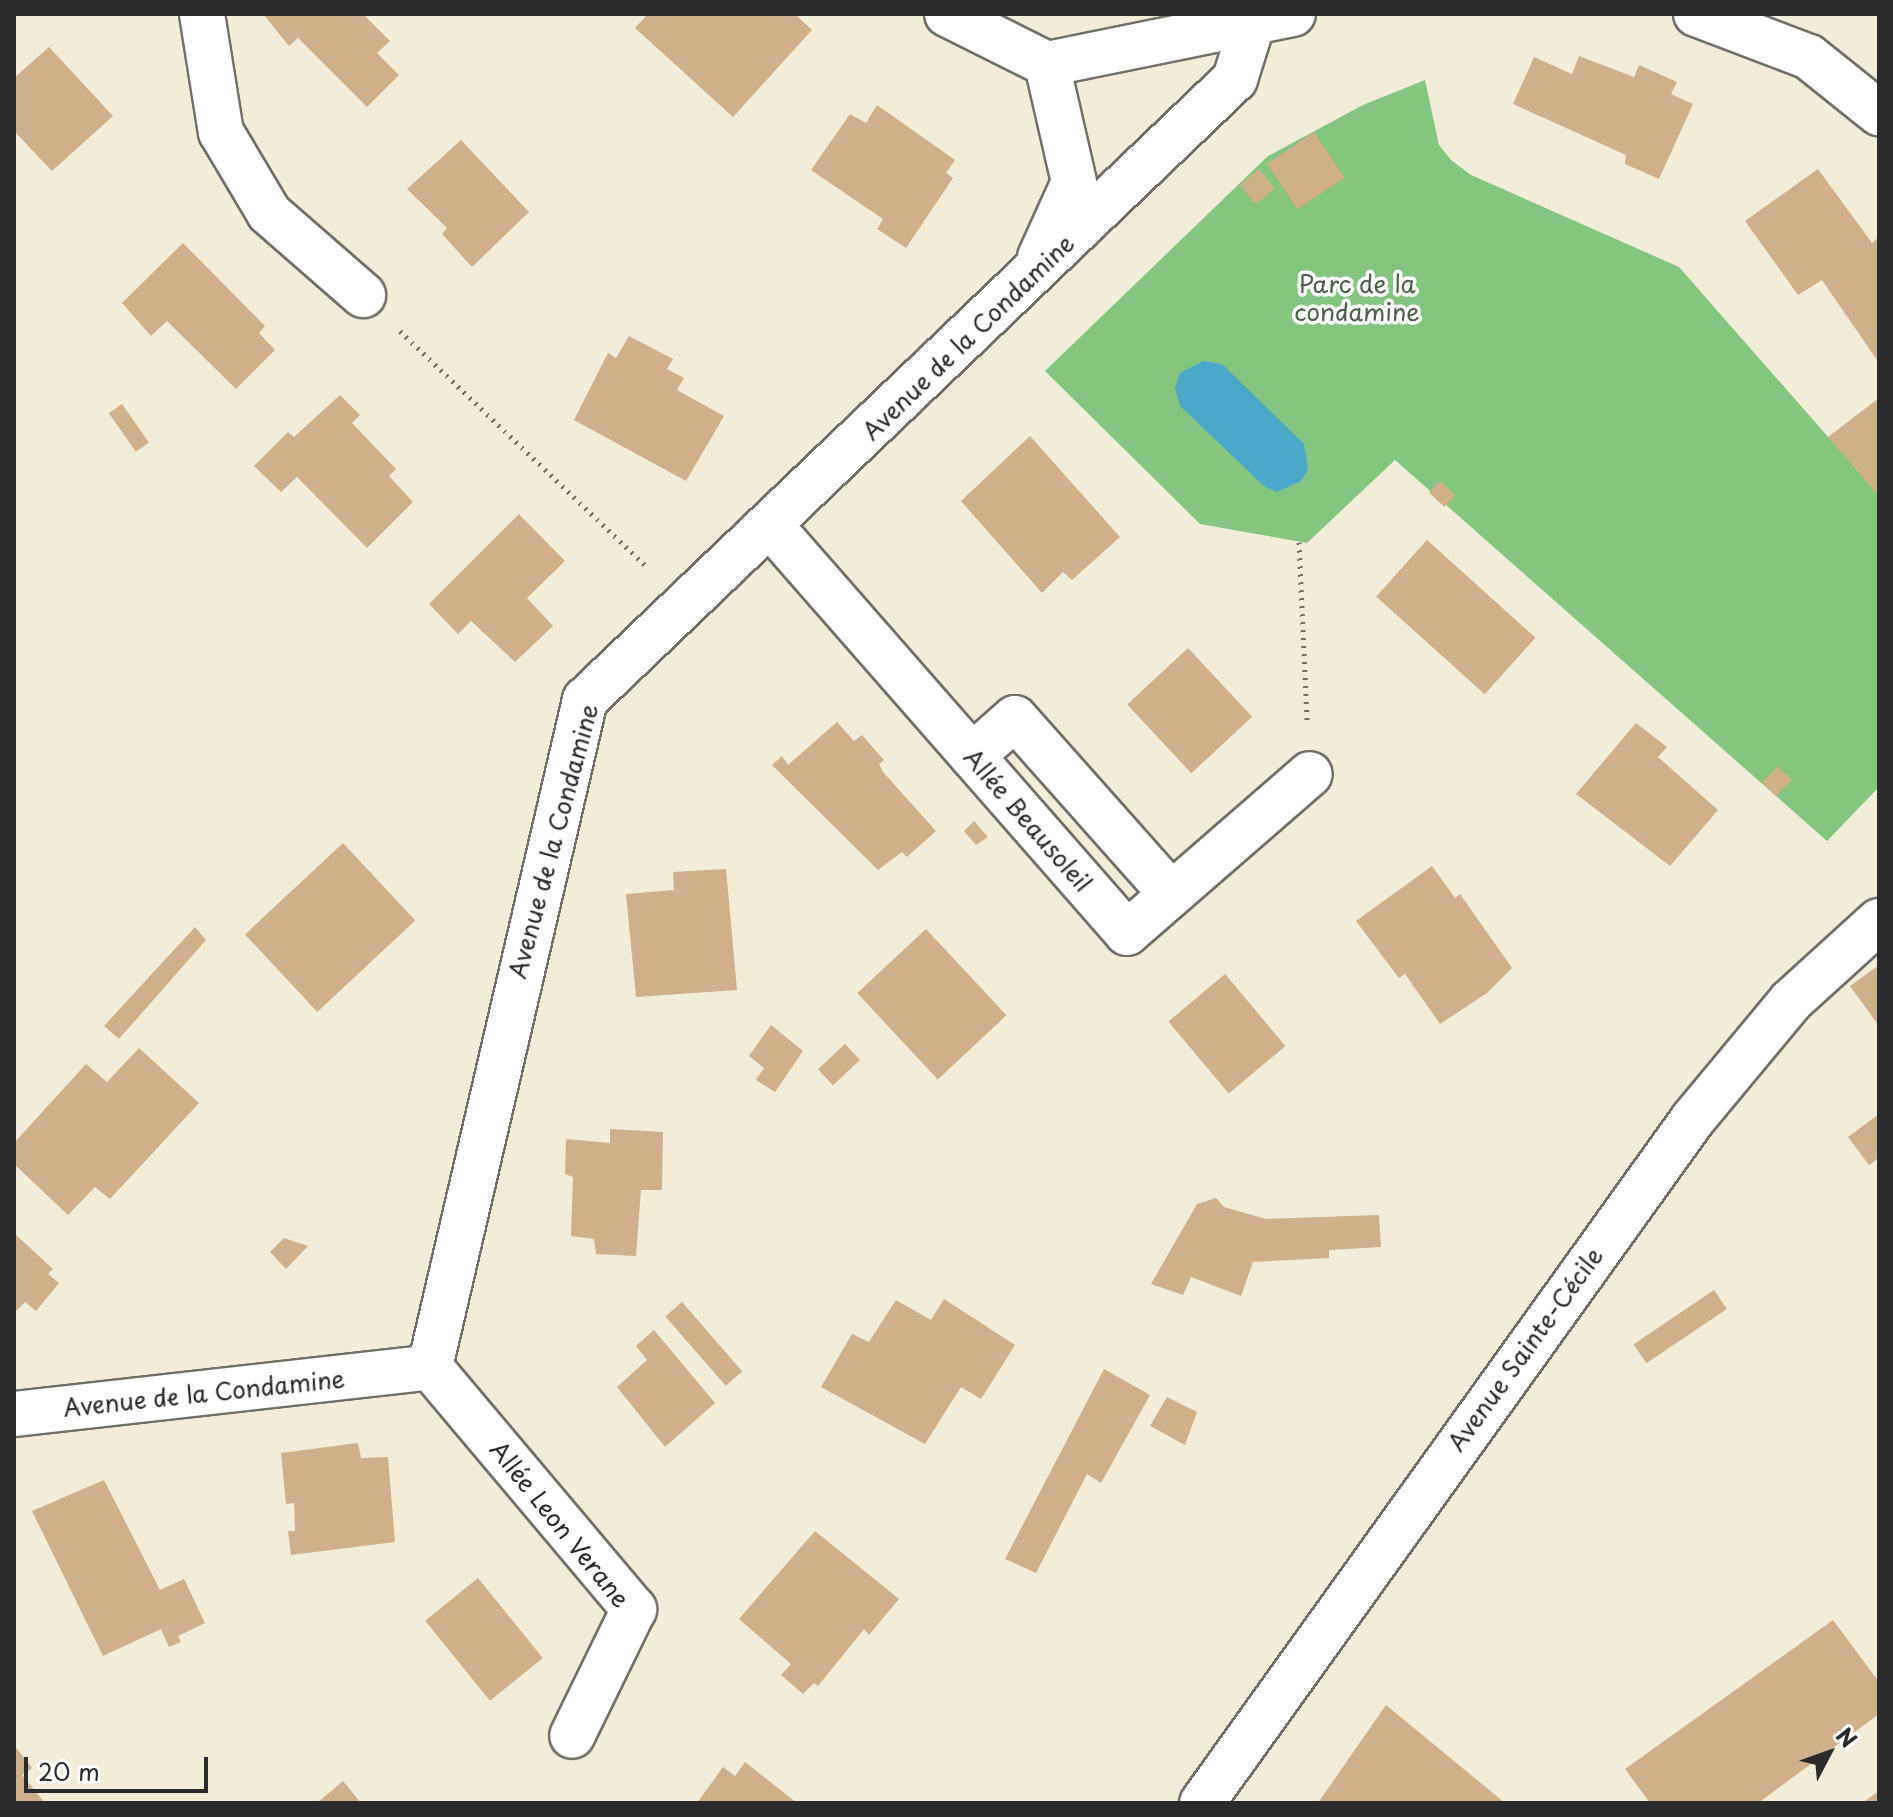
<!DOCTYPE html>
<html>
<head>
<meta charset="utf-8">
<style>
  body { margin:0 }
  #map { position:relative; width:1893px; height:1817px; overflow:hidden; background:#f2edd8; font-family:"Playpen Sans",sans-serif }
  div>[style] { position:absolute }
  .green>* { inset:0; background:#84c67f }
  .water>* { inset:0; background:#4aa9c9 }
  .building>* { inset:0; background:#ceb08a; transform-origin:0 0 }
  .path>* { height:5px; margin-top:-2.5px; transform-origin:0; background:repeating-linear-gradient(90deg,#716f68 0 2px,transparent 0 8px) }
  .roads { filter:drop-shadow(2px 0 #716f68) drop-shadow(-2px 0 #716f68) drop-shadow(0 2px #716f68) drop-shadow(0 -2px #716f68) }
  .minor>* { height:44px; margin:-22px; padding:0 22px; transform-origin:22px; border-radius:22px; background:#fff }
  .secondary>* { height:44px; margin:-22px; padding:0 22px; transform-origin:22px; border-radius:22px; background:#fff }
  span { translate:-50% -50%; white-space:nowrap; text-align:center; line-height:1.15; -webkit-text-stroke:7px #fff; paint-order:stroke }
  .park-label { font-size:24px; color:#4a6148 }
  .street-label { font-size:24px; color:#2b2b2b }
  .frame { position:absolute; inset:0; border:16px solid #2b2b2b; pointer-events:none }
  .north { position:absolute; left:1789px; top:1713px; width:80px; height:80px; -webkit-text-stroke:6px #fff; paint-order:stroke; rotate:49deg; font-size:22px; font-weight:700; line-height:32px; text-align:center; color:#2b2b2b }
  .north::after { content:''; display:block; margin:auto; width:28px; height:36px; background:#2b2b2b; clip-path:polygon(50% 0,100% 100%,50% 72%,0 100%) }
  .scale { position:absolute; left:24px; top:1757px; width:184px; height:36px; box-sizing:border-box; border:4px solid #2b2b2b; border-top:0; padding-left:10px; font-size:24px; line-height:28px; white-space:nowrap; color:#2b2b2b; -webkit-text-stroke:6px #fff; paint-order:stroke }
</style>
</head>
<body>
<div id="map">
  <div class="green">
    <i style="clip-path:polygon(1425px 80px,1439px 145px,1451px 160px,1471px 175px,1679px 267px,1879px 495px,1879px 787px,1827px 841px,1395px 460px,1307px 543px,1200px 524px,1045px 371px,1268px 156px,1363px 105px)"></i>
  </div>
  <div class="water">
    <i style="clip-path:polygon(1203px 361px,1222px 364px,1304px 444px,1308px 469px,1301px 481px,1277px 492px,1265px 487px,1180px 406px,1175px 388px,1180px 373px)"></i>
  </div>
  <div class="building">
    <i style="clip-path:polygon(263px 14px,363px 14px,390px 41px,377px 53px,399px 75px,367px 107px,298px 38px,289px 46px)"></i>
    <i style="clip-path:polygon(648px 14px,795px 14px,812px 30px,733px 117px,635px 28px)"></i>
    <i style="clip-path:polygon(49px 47px,113px 116px,52px 171px,14px 131px,14px 78px)"></i>
    <i style="clip-path:polygon(1579px 56px,1634px 77px,1639px 65px,1677px 82px,1671px 94px,1693px 104px,1659px 179px,1625px 164px,1626px 155px,1513px 104px,1534px 57px,1572px 74px)"></i>
    <i style="clip-path:polygon(877px 105px,955px 160px,946px 173px,953px 178px,906px 248px,877px 229px,883px 219px,811px 170px,850px 114px,866px 123px)"></i>
    <i style="left:1314px;top:132px;width:55px;height:57px;rotate:56deg"></i>
    <i style="clip-path:polygon(461px 140px,529px 212px,472px 267px,442px 234px,447px 228px,407px 189px)"></i>
    <i style="left:1259px;top:169px;width:25px;height:25px;rotate:50deg"></i>
    <i style="clip-path:polygon(1818px 169px,1872px 243px,1879px 237px,1879px 363px,1822px 280px,1798px 295px,1745px 221px)"></i>
    <i style="clip-path:polygon(183px 243px,265px 326px,259px 333px,275px 350px,236px 389px,167px 321px,151px 336px,122px 303px)"></i>
    <i style="clip-path:polygon(629px 336px,673px 359px,667px 369px,684px 378px,677px 390px,724px 416px,686px 481px,574px 420px,608px 353px,616px 358px)"></i>
    <i style="clip-path:polygon(340px 395px,360px 415px,352px 423px,396px 469px,389px 476px,413px 502px,367px 548px,297px 477px,281px 492px,254px 466px,288px 432px,294px 437px)"></i>
    <i style="clip-path:polygon(1879px 398px,1879px 496px,1828px 437px)"></i>
    <i style="left:122px;top:404px;width:47px;height:16px;rotate:55deg"></i>
    <i style="clip-path:polygon(1030px 436px,1120px 537px,1072px 580px,1063px 572px,1042px 593px,961px 501px)"></i>
    <i style="left:1440px;top:481px;width:21px;height:16px;rotate:43deg"></i>
    <i style="clip-path:polygon(519px 514px,565px 561px,527px 598px,553px 626px,515px 662px,471px 621px,458px 634px,429px 604px)"></i>
    <i style="left:1427px;top:540px;width:146px;height:76px;rotate:42deg"></i>
    <i style="left:1188px;top:648px;width:94px;height:83px;rotate:47deg"></i>
    <i style="clip-path:polygon(837px 722px,854px 741px,862px 735px,884px 760px,879px 764px,883px 772px,936px 831px,907px 857px,902px 852px,878px 870px,772px 765px,782px 756px,788px 765px)"></i>
    <i style="clip-path:polygon(1636px 723px,1667px 747px,1658px 757px,1718px 810px,1670px 866px,1576px 794px)"></i>
    <i style="left:1778px;top:766px;width:20px;height:23px;rotate:45deg"></i>
    <i style="clip-path:polygon(974px 821px,988px 837px,976px 845px,964px 831px)"></i>
    <i style="left:343px;top:843px;width:106px;height:134px;rotate:47deg"></i>
    <i style="clip-path:polygon(1432px 866px,1455px 898px,1460px 894px,1512px 968px,1487px 993px,1440px 1024px,1405px 974px,1399px 978px,1356px 921px)"></i>
    <i style="clip-path:polygon(726px 869px,737px 990px,636px 997px,626px 894px,674px 890px,673px 872px)"></i>
    <i style="clip-path:polygon(195px 927px,206px 940px,119px 1039px,104px 1026px)"></i>
    <i style="left:926px;top:929px;width:118px;height:94px;rotate:47deg"></i>
    <i style="clip-path:polygon(1879px 965px,1879px 1026px,1850px 986px)"></i>
    <i style="left:1225px;top:974px;width:94px;height:74px;rotate:50deg"></i>
    <i style="clip-path:polygon(771px 1025px,803px 1051px,775px 1092px,756px 1080px,764px 1068px,749px 1056px)"></i>
    <i style="left:845px;top:1044px;width:22px;height:37px;rotate:47deg"></i>
    <i style="clip-path:polygon(139px 1048px,199px 1103px,110px 1199px,95px 1187px,68px 1215px,14px 1164px,14px 1143px,86px 1064px,107px 1082px)"></i>
    <i style="clip-path:polygon(1879px 1114px,1879px 1158px,1869px 1165px,1848px 1137px)"></i>
    <i style="clip-path:polygon(610px 1129px,663px 1132px,662px 1190px,641px 1190px,636px 1256px,596px 1254px,594px 1239px,571px 1236px,573px 1177px,565px 1174px,566px 1139px,610px 1143px)"></i>
    <i style="clip-path:polygon(1216px 1198px,1224px 1207px,1266px 1219px,1379px 1215px,1381px 1247px,1329px 1250px,1329px 1258px,1253px 1262px,1241px 1296px,1191px 1277px,1183px 1295px,1151px 1284px,1197px 1204px)"></i>
    <i style="clip-path:polygon(14px 1233px,53px 1269px,48px 1274px,59px 1283px,36px 1311px,25px 1302px,14px 1313px)"></i>
    <i style="clip-path:polygon(284px 1238px,308px 1246px,286px 1269px,270px 1252px)"></i>
    <i style="left:1714px;top:1290px;width:23px;height:97px;rotate:56deg"></i>
    <i style="clip-path:polygon(944px 1299px,1015px 1345px,981px 1399px,961px 1387px,925px 1444px,821px 1387px,852px 1334px,869px 1342px,896px 1300px,931px 1320px)"></i>
    <i style="left:682px;top:1302px;width:92px;height:22px;rotate:49deg"></i>
    <i style="clip-path:polygon(654px 1330px,715px 1403px,665px 1447px,617px 1387px,647px 1360px,636px 1346px)"></i>
    <i style="clip-path:polygon(1104px 1369px,1150px 1395px,1101px 1483px,1087px 1474px,1036px 1573px,1005px 1559px)"></i>
    <i style="clip-path:polygon(1167px 1397px,1197px 1412px,1185px 1445px,1150px 1426px)"></i>
    <i style="clip-path:polygon(358px 1443px,361px 1458px,388px 1457px,395px 1542px,291px 1555px,288px 1531px,295px 1531px,294px 1503px,286px 1504px,281px 1453px)"></i>
    <i style="clip-path:polygon(104px 1480px,160px 1590px,184px 1579px,205px 1623px,178px 1636px,181px 1642px,169px 1647px,161px 1629px,103px 1656px,32px 1511px)"></i>
    <i style="clip-path:polygon(815px 1531px,899px 1599px,869px 1635px,864px 1629px,818px 1686px,814px 1683px,803px 1694px,781px 1675px,791px 1664px,739px 1619px)"></i>
    <i style="left:478px;top:1578px;width:103px;height:68px;rotate:51deg"></i>
    <i style="clip-path:polygon(1833px 1620px,1879px 1682px,1879px 1714px,1758px 1803px,1650px 1803px,1625px 1769px)"></i>
    <i style="clip-path:polygon(1386px 1705px,1505px 1803px,1318px 1803px)"></i>
    <i style="clip-path:polygon(14px 1745px,32px 1768px,22px 1775px,45px 1803px,14px 1803px)"></i>
    <i style="clip-path:polygon(745px 1762px,797px 1803px,697px 1803px,723px 1767px,735px 1776px)"></i>
    <i style="clip-path:polygon(343px 1781px,361px 1803px,317px 1803px)"></i>
    <i style="clip-path:polygon(1879px 1791px,1879px 1803px,1862px 1803px)"></i>
  </div>
  <div class="path">
    <i style="left:400px;top:331px;width:342px;rotate:43.7deg"></i>
    <i style="left:1299px;top:542px;width:179px;rotate:87.4deg"></i>
  </div>
  <div class="roads">
    <div class="minor">
      <i style="left:202px;top:14px;width:120px;rotate:80.9deg"></i>
      <i style="left:221px;top:132px;width:94px;rotate:59.3deg"></i>
      <i style="left:269px;top:213px;width:125px;rotate:41.1deg"></i>
      <i style="left:947px;top:14px;width:112px;rotate:26.6deg"></i>
      <i style="left:1047px;top:64px;width:251px;rotate:-11.5deg"></i>
      <i style="left:1696px;top:14px;width:121px;rotate:20.8deg"></i>
      <i style="left:1809px;top:57px;width:90px;rotate:38.7deg"></i>
      <i style="left:1040px;top:257px;width:82px;rotate:-65.6deg"></i>
      <i style="left:1074px;top:182px;width:121px;rotate:-102.9deg"></i>
      <i style="left:770px;top:525px;width:542px;rotate:48.81deg"></i>
      <i style="left:1127px;top:933px;width:242px;rotate:-41deg"></i>
      <i style="left:972px;top:756px;width:57px;rotate:-41.5deg"></i>
      <i style="left:1015px;top:718px;width:235px;rotate:48.4deg"></i>
      <i style="left:430px;top:1367px;width:685px;rotate:-76.92deg"></i>
      <i style="left:585px;top:700px;width:899px;rotate:-43.69deg"></i>
      <i style="left:1235px;top:79px;width:60px;rotate:-72.5deg"></i>
      <i style="left:430px;top:1367px;width:317px;rotate:49.9deg"></i>
      <i style="left:634px;top:1609px;width:141px;rotate:116deg"></i>
      <i style="left:14px;top:1414px;width:419px;rotate:-6.4deg"></i>
    </div>
    <div class="secondary">
      <i style="left:1202px;top:1803px;width:842px;rotate:-54.33deg"></i>
      <i style="left:1693px;top:1119px;width:153px;rotate:-50.3deg"></i>
      <i style="left:1791px;top:1001px;width:119px;rotate:-42.3deg"></i>
    </div>
  </div>
  <div class="park-label">
    <span style="left:1357px;top:298px">Parc de la<br>condamine</span>
  </div>
  <div class="street-label">
    <span style="left:968px;top:337px;rotate:-44deg">Avenue de la Condamine</span>
    <span style="left:1028px;top:820px;rotate:49deg">Allée Beausoleil</span>
    <span style="left:553px;top:841px;rotate:-75deg">Avenue de la Condamine</span>
    <span style="left:1525px;top:1349px;rotate:-54deg">Avenue Sainte-Cécile</span>
    <span style="left:204px;top:1393px;rotate:-6deg">Avenue de la Condamine</span>
    <span style="left:560px;top:1524px;rotate:51deg">Allée Leon Verane</span>
  </div>
  <div class="frame"></div>
  <div class="north">N</div>
  <div class="scale">20 m</div>
</div>
</body>
</html>
